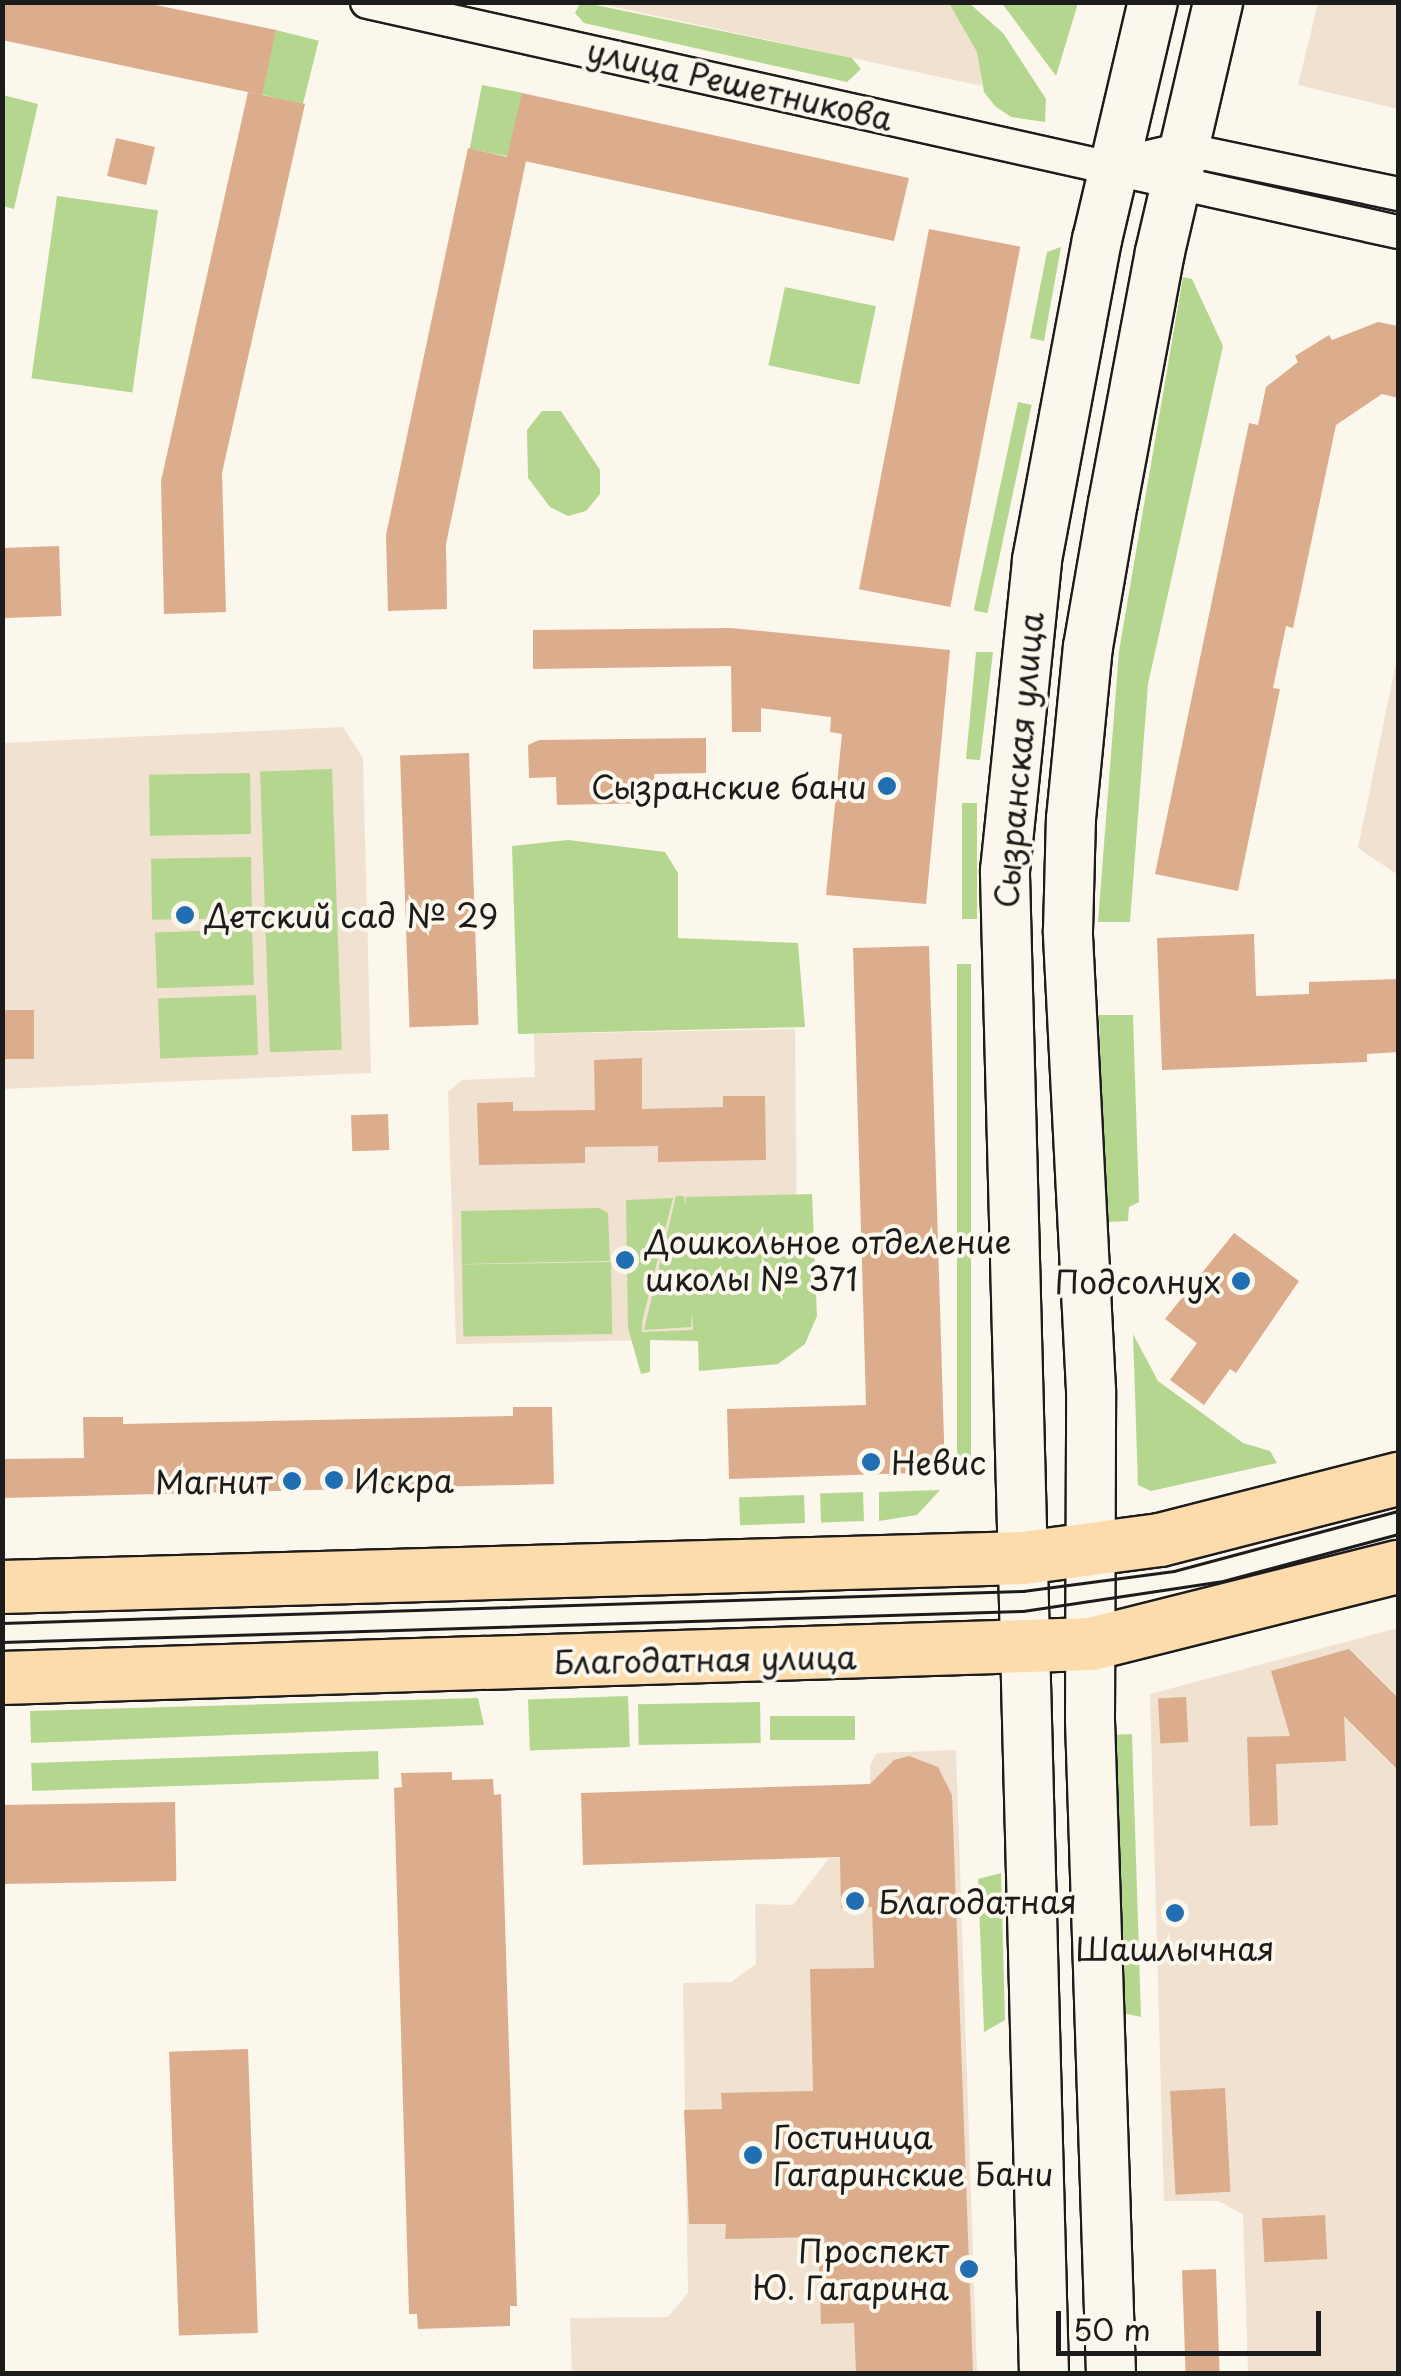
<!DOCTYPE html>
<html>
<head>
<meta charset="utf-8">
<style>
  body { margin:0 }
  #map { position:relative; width:1401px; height:2376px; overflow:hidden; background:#fbf7ec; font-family:"Playpen Sans",sans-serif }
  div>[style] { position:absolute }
  .built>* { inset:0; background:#f1e1d0 }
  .green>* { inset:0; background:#b5d68f; transform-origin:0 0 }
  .building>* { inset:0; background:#dbad8d; transform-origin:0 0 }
  .roads { filter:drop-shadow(2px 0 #1c1c1c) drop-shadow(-2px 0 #1c1c1c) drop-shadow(0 2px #1c1c1c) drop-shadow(0 -2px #1c1c1c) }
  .street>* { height:32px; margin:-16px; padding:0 16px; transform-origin:16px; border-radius:16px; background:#fbf7ec }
  .secondary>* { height:48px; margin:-24px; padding:0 24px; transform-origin:24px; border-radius:24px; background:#fbf7ec }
  .primary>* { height:52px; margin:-26px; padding:0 26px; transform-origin:26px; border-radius:26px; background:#fcdcac }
  .tram>* { height:2.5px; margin:-1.25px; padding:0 1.25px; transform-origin:1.25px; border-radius:1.25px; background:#1c1c1c }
  .dots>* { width:28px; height:28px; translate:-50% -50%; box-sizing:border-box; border:5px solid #fbf7ec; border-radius:50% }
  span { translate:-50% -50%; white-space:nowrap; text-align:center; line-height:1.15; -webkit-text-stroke:8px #fbf7ec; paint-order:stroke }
  .street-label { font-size:32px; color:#1c1c1c }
  .poi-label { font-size:32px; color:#1c1c1c }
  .right { translate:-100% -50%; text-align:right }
  .left { translate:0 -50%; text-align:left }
  .frame { position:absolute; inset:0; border:5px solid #1c1c1c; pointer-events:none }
  .scale { position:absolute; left:1056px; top:2311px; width:265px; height:45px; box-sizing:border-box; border:5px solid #1c1c1c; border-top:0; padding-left:12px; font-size:30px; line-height:35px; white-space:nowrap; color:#1c1c1c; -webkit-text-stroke:8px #fbf7ec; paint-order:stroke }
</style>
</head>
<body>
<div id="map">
  <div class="built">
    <i style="clip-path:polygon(596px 3px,949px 3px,978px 52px,982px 86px)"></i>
    <i style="clip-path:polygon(1318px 3px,1398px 3px,1398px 109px,1298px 85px)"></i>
    <i style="clip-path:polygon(1398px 653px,1398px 875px,1358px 848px)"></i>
    <i style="clip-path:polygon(343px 727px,363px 758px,371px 1073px,3px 1089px,2px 743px)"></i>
    <i style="clip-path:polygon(795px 1029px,798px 1337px,456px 1344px,448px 1092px,462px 1080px,535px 1077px,534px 1034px)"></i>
    <i style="clip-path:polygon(1398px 1628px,1398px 2373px,1248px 2373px,1243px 2214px,1218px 2201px,1164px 2201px,1150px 1694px)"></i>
    <i style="clip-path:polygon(956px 1750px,977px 2373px,572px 2373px,570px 2318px,668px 2317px,688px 2293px,683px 1983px,731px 1982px,756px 1964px,755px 1904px,793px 1905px,829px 1858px,870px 1856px,870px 1765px,877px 1753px)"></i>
  </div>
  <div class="green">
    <i style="clip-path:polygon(581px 2px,852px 58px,861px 69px,847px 82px,584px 23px,575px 13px)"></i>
    <i style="clip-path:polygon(949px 3px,969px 3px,1003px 33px,1046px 99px,1045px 122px,1011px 117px,995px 106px,984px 92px,977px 52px)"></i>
    <i style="clip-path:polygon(999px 3px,1078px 3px,1056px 76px,1004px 6px)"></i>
    <i style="left:276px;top:30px;width:44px;height:66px;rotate:14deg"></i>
    <i style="left:482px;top:85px;width:41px;height:65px;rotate:11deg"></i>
    <i style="clip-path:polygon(3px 95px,38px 104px,14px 209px,3px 206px)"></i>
    <i style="left:57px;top:196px;width:102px;height:184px;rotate:8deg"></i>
    <i style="clip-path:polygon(1061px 247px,1044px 341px,1030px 338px,1047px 252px)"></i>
    <i style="clip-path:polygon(1183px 277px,1192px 279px,1223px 346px,1148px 684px,1130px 922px,1098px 922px,1119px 651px)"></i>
    <i style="left:785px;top:287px;width:93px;height:80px;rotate:12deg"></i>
    <i style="left:1018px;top:402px;width:14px;height:213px;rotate:12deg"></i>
    <i style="clip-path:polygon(542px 411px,561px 411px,600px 470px,600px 494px,586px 511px,568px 516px,550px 507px,528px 478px,527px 430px)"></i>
    <i style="clip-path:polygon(976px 652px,993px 652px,980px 760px,966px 759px)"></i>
    <i style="left:332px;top:769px;width:281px;height:72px;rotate:88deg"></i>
    <i style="left:250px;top:773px;width:61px;height:101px;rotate:89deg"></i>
    <i style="left:962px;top:803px;width:15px;height:116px"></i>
    <i style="clip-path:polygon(568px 840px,665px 852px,678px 873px,678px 938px,798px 943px,805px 1027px,518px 1034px,512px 846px)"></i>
    <i style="left:251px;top:857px;width:61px;height:100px;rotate:89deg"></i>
    <i style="left:252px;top:929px;width:56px;height:97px;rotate:88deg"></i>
    <i style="left:957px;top:964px;width:14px;height:495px"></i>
    <i style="left:256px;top:995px;width:60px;height:98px;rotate:88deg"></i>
    <i style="clip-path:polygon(1099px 1015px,1133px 1015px,1139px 1202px,1129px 1207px,1128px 1221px,1106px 1222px)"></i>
    <i style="clip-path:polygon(812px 1194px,817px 1316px,805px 1344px,778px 1364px,699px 1371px,698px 1341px,650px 1340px,650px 1372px,641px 1374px,628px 1328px,626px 1200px,673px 1198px,642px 1322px,642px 1332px,693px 1330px,692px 1313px,691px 1327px,644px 1330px,676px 1196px,684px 1196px,685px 1205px,686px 1197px)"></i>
    <i style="clip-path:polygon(599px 1208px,608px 1213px,610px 1261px,462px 1264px,461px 1211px)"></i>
    <i style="left:611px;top:1262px;width:72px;height:149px;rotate:89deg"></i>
    <i style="clip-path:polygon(1133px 1334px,1158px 1381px,1243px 1443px,1270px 1451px,1277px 1463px,1151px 1491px,1138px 1485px)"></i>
    <i style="clip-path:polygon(940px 1490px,917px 1515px,879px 1521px,879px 1492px)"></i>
    <i style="left:863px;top:1492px;width:29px;height:43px;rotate:88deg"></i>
    <i style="left:804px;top:1495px;width:28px;height:65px;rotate:88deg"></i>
    <i style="left:628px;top:1696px;width:51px;height:100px;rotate:88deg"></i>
    <i style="clip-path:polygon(478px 1698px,484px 1725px,31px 1743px,30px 1711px)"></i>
    <i style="left:760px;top:1702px;width:41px;height:122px;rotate:89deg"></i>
    <i style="left:855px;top:1716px;width:24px;height:85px;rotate:90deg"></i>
    <i style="clip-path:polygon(1132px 1734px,1141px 2017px,1123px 2013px,1109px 1735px)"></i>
    <i style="left:378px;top:1751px;width:28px;height:347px;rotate:88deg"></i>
    <i style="clip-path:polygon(1001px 1873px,1005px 2020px,984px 2032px,978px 1879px)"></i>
  </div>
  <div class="building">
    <i style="clip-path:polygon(2px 2px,141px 2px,276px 30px,262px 95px,2px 40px)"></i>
    <i style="clip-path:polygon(248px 92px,305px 104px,222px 473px,226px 612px,164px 614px,161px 481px)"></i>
    <i style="clip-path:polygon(522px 93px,909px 178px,894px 241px,520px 160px,526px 161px,446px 544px,447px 609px,388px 611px,386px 535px,468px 148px,507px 157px)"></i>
    <i style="left:116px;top:138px;width:40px;height:39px;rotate:13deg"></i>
    <i style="left:929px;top:229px;width:93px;height:367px;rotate:11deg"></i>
    <i style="clip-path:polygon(1378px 322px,1398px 326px,1398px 398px,1382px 394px,1336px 425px,1293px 628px,1286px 626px,1273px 688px,1280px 689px,1238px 891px,1155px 874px,1249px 423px,1258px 425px,1266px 387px,1298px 362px,1295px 356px,1329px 335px,1332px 340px)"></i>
    <i style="left:59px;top:546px;width:70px;height:57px;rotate:88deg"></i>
    <i style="clip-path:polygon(731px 628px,950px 650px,926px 904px,826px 895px,842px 734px,830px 732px,831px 717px,761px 708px,761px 732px,732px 732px,731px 666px,533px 669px,533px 630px)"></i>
    <i style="clip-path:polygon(706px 738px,706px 773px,654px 774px,654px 803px,557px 805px,556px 777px,529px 778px,528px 745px,539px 740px)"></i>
    <i style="left:469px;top:753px;width:272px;height:69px;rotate:88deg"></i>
    <i style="clip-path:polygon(1254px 934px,1256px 996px,1309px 994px,1309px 982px,1398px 979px,1398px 1052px,1367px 1054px,1367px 1062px,1162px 1070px,1157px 938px)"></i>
    <i style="clip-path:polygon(929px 946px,945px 1472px,729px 1479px,727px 1409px,866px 1405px,853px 948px)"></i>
    <i style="left:2px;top:1010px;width:32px;height:49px"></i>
    <i style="clip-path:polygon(642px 1058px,642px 1109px,723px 1107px,723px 1096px,765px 1096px,766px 1160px,658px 1162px,658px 1146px,585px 1147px,585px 1163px,479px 1165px,477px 1103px,513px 1102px,513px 1111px,595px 1110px,594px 1060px)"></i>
    <i style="left:388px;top:1114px;width:36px;height:37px;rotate:88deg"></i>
    <i style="clip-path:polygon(1234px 1233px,1299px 1281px,1236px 1373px,1230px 1369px,1204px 1405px,1170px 1380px,1197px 1343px,1165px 1319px)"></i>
    <i style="clip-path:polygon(513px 1407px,552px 1407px,554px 1484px,2px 1498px,2px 1459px,84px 1458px,83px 1417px,123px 1417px,123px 1424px,513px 1416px)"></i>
    <i style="clip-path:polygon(1349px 1649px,1398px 1698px,1398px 1770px,1344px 1716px,1346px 1761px,1276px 1764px,1278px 1825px,1250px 1826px,1247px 1737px,1290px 1736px,1271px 1671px)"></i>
    <i style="left:1186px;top:1697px;width:45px;height:28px;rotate:87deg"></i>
    <i style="clip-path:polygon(909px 1756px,938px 1767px,952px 1795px,973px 2374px,856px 2374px,854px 2323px,821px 2324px,818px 2237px,725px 2239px,726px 2224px,689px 2224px,684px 2110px,722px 2109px,721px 2093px,813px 2091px,810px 1969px,874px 1968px,872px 1907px,841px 1908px,840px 1857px,583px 1865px,581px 1793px,870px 1784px,894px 1760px)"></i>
    <i style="clip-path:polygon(452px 1772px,452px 1780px,493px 1779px,494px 1795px,501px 1794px,517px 2306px,510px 2306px,510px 2326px,418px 2329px,417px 2314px,409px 2314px,394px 1788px,402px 1787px,401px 1773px)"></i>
    <i style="left:175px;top:1802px;width:79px;height:173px;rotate:89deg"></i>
    <i style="left:248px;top:2049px;width:284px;height:79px;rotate:88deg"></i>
    <i style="left:1225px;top:2088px;width:104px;height:55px;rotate:87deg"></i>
    <i style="left:1325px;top:2215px;width:44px;height:63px;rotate:87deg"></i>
    <i style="left:1216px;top:2269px;width:105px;height:34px;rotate:88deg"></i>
  </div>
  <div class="roads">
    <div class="street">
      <i style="left:367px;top:2px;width:1056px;rotate:12.58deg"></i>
      <i style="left:1114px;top:165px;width:71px;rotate:-13.1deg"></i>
      <i style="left:1183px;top:149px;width:220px;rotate:11.8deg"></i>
    </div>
    <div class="secondary">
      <i style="left:1044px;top:2374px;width:1504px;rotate:-91.49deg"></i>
      <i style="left:1005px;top:871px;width:313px;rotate:-84.1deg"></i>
      <i style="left:1037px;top:560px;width:326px;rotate:-79.4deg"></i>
      <i style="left:1097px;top:240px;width:244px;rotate:-76.8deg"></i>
      <i style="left:1111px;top:2374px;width:654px;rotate:-91.84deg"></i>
      <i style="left:1090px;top:1720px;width:330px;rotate:-89.8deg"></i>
      <i style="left:1091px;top:1390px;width:460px;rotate:-92.9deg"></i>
      <i style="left:1068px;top:931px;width:112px;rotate:-88.5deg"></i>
      <i style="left:1071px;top:819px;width:173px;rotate:-84.4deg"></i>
      <i style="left:1088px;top:647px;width:146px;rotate:-80.2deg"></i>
      <i style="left:1113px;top:503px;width:255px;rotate:-79.4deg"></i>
      <i style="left:1160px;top:252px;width:257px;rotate:-76.9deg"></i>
    </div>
    <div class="primary">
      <i style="left:2px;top:1587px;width:1021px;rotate:-1.63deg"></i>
      <i style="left:1023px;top:1558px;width:138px;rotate:-7.5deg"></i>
      <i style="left:1160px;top:1540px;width:246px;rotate:-14.4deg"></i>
      <i style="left:2px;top:1678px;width:1090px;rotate:-1.79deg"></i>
      <i style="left:1091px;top:1644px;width:317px;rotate:-14.1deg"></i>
    </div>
  </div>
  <div class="tram">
    <i style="left:2px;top:1623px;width:1022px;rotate:-1.8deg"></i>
    <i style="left:1023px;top:1591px;width:152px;rotate:-7.5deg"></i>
    <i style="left:1174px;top:1571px;width:232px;rotate:-15deg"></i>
    <i style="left:2px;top:1642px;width:1021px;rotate:-1.74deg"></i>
    <i style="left:1023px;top:1611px;width:202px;rotate:-8.5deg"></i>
    <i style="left:1223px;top:1581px;width:181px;rotate:-15deg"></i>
  </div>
  <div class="dots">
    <i style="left:887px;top:786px;background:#1f6fb2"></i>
    <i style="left:185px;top:915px;background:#1f6fb2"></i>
    <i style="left:625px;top:1260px;background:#1f6fb2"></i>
    <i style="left:1241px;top:1281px;background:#1f6fb2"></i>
    <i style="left:871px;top:1462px;background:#1f6fb2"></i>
    <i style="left:334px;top:1480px;background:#1f6fb2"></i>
    <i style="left:292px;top:1481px;background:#1f6fb2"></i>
    <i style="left:855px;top:1901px;background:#1f6fb2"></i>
    <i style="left:1175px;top:1913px;background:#1f6fb2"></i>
    <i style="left:753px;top:2155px;background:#1f6fb2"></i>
    <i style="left:969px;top:2269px;background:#1f6fb2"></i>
  </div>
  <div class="street-label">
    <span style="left:740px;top:84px;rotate:13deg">улица Решетникова</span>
    <span style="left:1018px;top:760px;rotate:-85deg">Сызранская улица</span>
    <span style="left:705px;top:1659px;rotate:-1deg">Благодатная улица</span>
  </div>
  <div class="poi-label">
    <span class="right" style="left:867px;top:786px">Сызранские бани</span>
    <span class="left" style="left:205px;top:915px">Детский сад № 29</span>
    <span class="left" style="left:645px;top:1260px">Дошкольное отделение<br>школы № 371</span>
    <span class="right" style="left:1221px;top:1281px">Подсолнух</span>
    <span class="left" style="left:891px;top:1462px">Невис</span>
    <span class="left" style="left:354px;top:1480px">Искра</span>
    <span class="right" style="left:272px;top:1481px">Магнит</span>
    <span class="left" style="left:878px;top:1901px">Благодатная</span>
    <span style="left:1175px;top:1948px">Шашлычная</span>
    <span class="left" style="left:773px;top:2155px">Гостиница<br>Гагаринские Бани</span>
    <span class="right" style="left:949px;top:2269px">Проспект<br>Ю. Гагарина</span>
  </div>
  <div class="frame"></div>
  <div class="scale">50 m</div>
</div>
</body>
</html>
